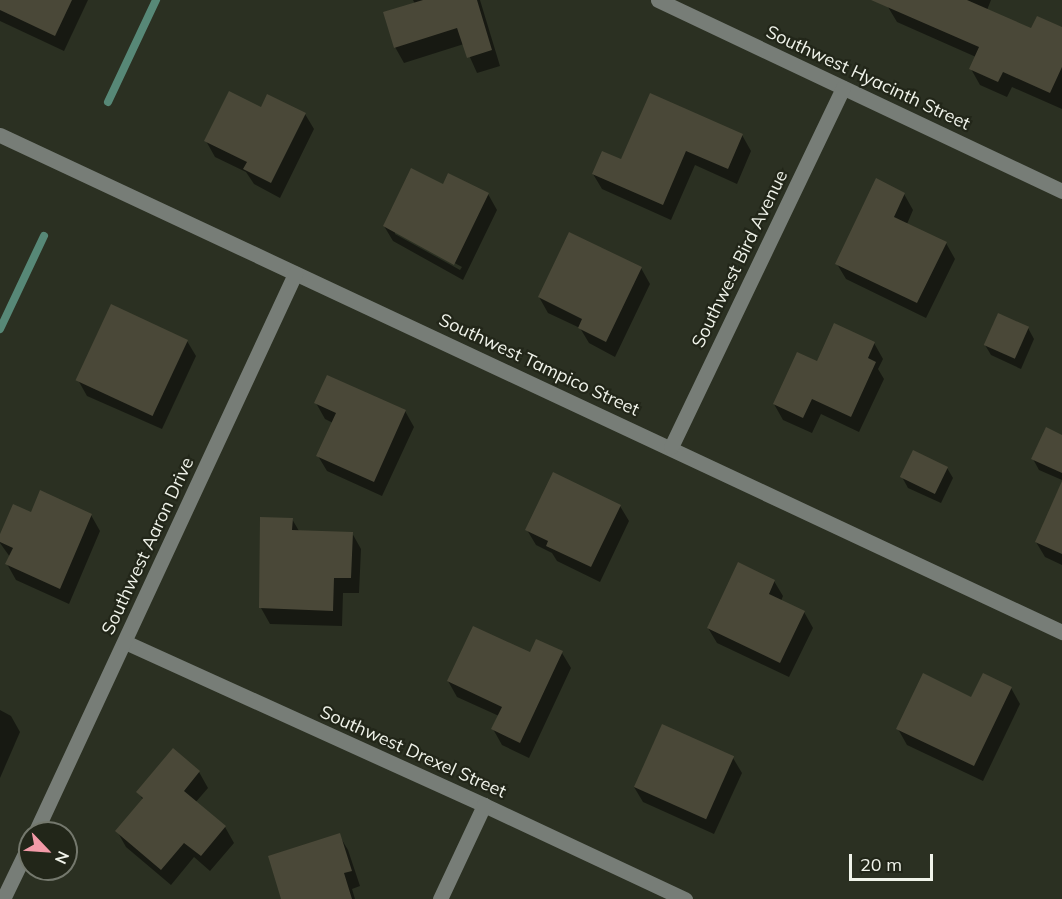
<!DOCTYPE html>
<html>
<head>
<meta charset="utf-8">
<style>
  body { margin:0 }
  #map { position:relative; width:1062px; height:899px; overflow:hidden; background:#2b3022; font-family:Mulish,sans-serif }
  div>[style] { position:absolute }
  .shadow>* { inset:0; background:#0007 }
  .stream>* { height:8px; margin:-4px; padding:0 4px; transform-origin:4px; border-radius:4px; background:#578877 }
  .building>* { inset:0; background:#4a4838; transform-origin:0 0 }
  .minor>* { height:15px; margin:-7.5px; padding:0 7.5px; transform-origin:7.5px; border-radius:7.5px; background:#777d77 }
  span { translate:-50% -50%; white-space:nowrap; text-align:center; line-height:1.15; -webkit-text-stroke:4.5px #222619; paint-order:stroke }
  .street-label { font-size:18px; color:#f0f3ea }
  .north { position:absolute; left:18px; top:821px; width:60px; height:60px; box-sizing:border-box; background:#222619; border:2px solid #74786d; border-radius:50%; rotate:115deg; font-size:16px; font-weight:700; line-height:24px; text-align:center; color:#f0f3ea }
  .north::after { content:''; display:block; margin:auto; width:21px; height:27px; background:#f39aa8; clip-path:polygon(50% 0,100% 100%,50% 72%,0 100%) }
  .scale { position:absolute; left:849px; top:854px; width:84px; height:27px; box-sizing:border-box; border:3px solid #f0f3ea; border-top:0; padding-left:8px; font-size:18px; line-height:21px; white-space:nowrap; color:#f0f3ea; -webkit-text-stroke:4px #222619; paint-order:stroke }
</style>
</head>
<body>
<div id="map">
  <div class="shadow">
    <i style="clip-path:polygon(0 0,88px 0,64px 51px,0 21px)"></i>
    <i style="clip-path:polygon(413px 0,480px 0,500px 66px,477px 73px,464px 44px,404px 63px,395px 47px,415px 4px)"></i>
    <i style="clip-path:polygon(891px 0,991px 0,987px 10px,1032px 30px,1062px 28px,1062px 109px,1012px 87px,1007px 97px,980px 85px,971px 69px,976px 57px,897px 22px,888px 7px)"></i>
    <i style="clip-path:polygon(261px 109px,305px 114px,314px 129px,280px 198px,254px 184px,246px 172px,215px 157px,206px 141px)"></i>
    <i style="clip-path:polygon(742px 135px,751px 151px,737px 184px,695px 165px,671px 220px,602px 189px,593px 174px,622px 161px)"></i>
    <i style="clip-path:polygon(evenodd,443px 186px,488px 194px,497px 210px,463px 280px,393px 241px,384px 226px,443px 186px,395px 231px,462px 267px,460px 270px,395px 234px,395px 231px)"></i>
    <i style="clip-path:polygon(904px 194px,913px 210px,907px 224px,946px 243px,955px 259px,926px 318px,846px 279px,837px 264px)"></i>
    <i style="clip-path:polygon(641px 268px,650px 284px,615px 357px,589px 343px,580px 328px,548px 313px,539px 297px)"></i>
    <i style="clip-path:polygon(1028px 328px,1034px 339px,1021px 369px,991px 355px,985px 345px)"></i>
    <i style="clip-path:polygon(187px 341px,196px 356px,162px 429px,87px 396px,78px 380px)"></i>
    <i style="clip-path:polygon(874px 343px,883px 359px,878px 369px,884px 379px,859px 432px,821px 414px,812px 433px,783px 420px,774px 404px,818px 363px)"></i>
    <i style="clip-path:polygon(316px 403px,405px 411px,414px 427px,382px 496px,327px 471px,318px 456px,333px 423px,325px 419px)"></i>
    <i style="clip-path:polygon(1062px 436px,1062px 480px,1039px 470px,1033px 459px)"></i>
    <i style="clip-path:polygon(947px 468px,953px 478px,941px 503px,908px 488px,902px 477px)"></i>
    <i style="clip-path:polygon(1062px 485px,1062px 565px,1045px 557px,1036px 542px)"></i>
    <i style="clip-path:polygon(620px 506px,629px 521px,600px 582px,557px 561px,552px 553px,536px 545px,527px 530px)"></i>
    <i style="clip-path:polygon(31px 514px,91px 515px,100px 531px,69px 604px,16px 580px,7px 564px,10px 557px,0 543px,0 537px)"></i>
    <i style="clip-path:polygon(292px 519px,299px 531px,352px 533px,361px 549px,359px 593px,343px 593px,342px 626px,270px 624px,261px 608px)"></i>
    <i style="clip-path:polygon(774px 581px,783px 596px,781px 601px,804px 612px,813px 628px,789px 677px,717px 643px,708px 628px)"></i>
    <i style="clip-path:polygon(562px 653px,571px 668px,529px 758px,502px 745px,493px 729px,499px 716px,457px 697px,448px 681px,530px 654px)"></i>
    <i style="clip-path:polygon(1011px 688px,1020px 704px,983px 781px,907px 745px,898px 729px,972px 699px)"></i>
    <i style="clip-path:polygon(0 710px,11px 716px,20px 732px,0 778px)"></i>
    <i style="clip-path:polygon(733px 758px,742px 773px,714px 834px,643px 802px,634px 787px)"></i>
    <i style="clip-path:polygon(199px 772px,208px 788px,195px 803px,225px 827px,234px 843px,210px 871px,194px 857px,171px 885px,126px 847px,117px 831px,143px 800px,138px 792px)"></i>
    <i style="clip-path:polygon(339px 835px,348px 850px,360px 886px,352px 889px,355px 899px,283px 899px)"></i>
  </div>
  <div class="stream">
    <i style="left:108px;top:102px;width:113px;rotate:-64.8deg"></i>
    <i style="left:0;top:329px;width:103px;rotate:-64.7deg"></i>
  </div>
  <div class="building">
    <i style="clip-path:polygon(0 0,72px 0,55px 36px,0 10px)"></i>
    <i style="clip-path:polygon(423px 0,477px 0,492px 50px,467px 58px,457px 28px,394px 48px,383px 12px)"></i>
    <i style="clip-path:polygon(871px 0,967px 0,1031px 28px,1037px 16px,1062px 27px,1062px 67px,1050px 93px,1003px 72px,998px 82px,969px 69px,979px 47px)"></i>
    <i style="clip-path:polygon(229px 91px,261px 107px,267px 94px,306px 113px,271px 183px,243px 169px,247px 162px,204px 141px)"></i>
    <i style="clip-path:polygon(650px 93px,743px 134px,728px 169px,686px 151px,663px 205px,592px 174px,602px 151px,621px 159px)"></i>
    <i style="clip-path:polygon(411px 168px,443px 184px,448px 173px,489px 193px,454px 265px,383px 226px)"></i>
    <i style="clip-path:polygon(876px 178px,905px 193px,894px 217px,947px 242px,917px 303px,835px 264px)"></i>
    <i style="clip-path:polygon(569px 232px,642px 267px,606px 342px,578px 328px,582px 319px,538px 297px)"></i>
    <i style="left:111px;top:304px;width:85px;height:84px;rotate:25deg"></i>
    <i style="left:998px;top:313px;width:34px;height:35px;rotate:24deg"></i>
    <i style="clip-path:polygon(834px 323px,875px 342px,868px 358px,876px 362px,851px 417px,812px 399px,803px 418px,773px 404px,797px 352px,817px 361px)"></i>
    <i style="clip-path:polygon(327px 375px,406px 410px,374px 482px,316px 456px,336px 413px,314px 403px)"></i>
    <i style="clip-path:polygon(1046px 427px,1062px 435px,1062px 473px,1031px 459px)"></i>
    <i style="left:913px;top:450px;width:39px;height:30px;rotate:26deg"></i>
    <i style="clip-path:polygon(553px 472px,621px 505px,591px 567px,546px 546px,548px 541px,525px 530px)"></i>
    <i style="clip-path:polygon(1062px 481px,1062px 554px,1035px 542px)"></i>
    <i style="clip-path:polygon(40px 490px,92px 514px,60px 589px,5px 564px,13px 548px,0 542px,0 534px,13px 504px,31px 512px)"></i>
    <i style="clip-path:polygon(260px 517px,293px 518px,292px 530px,353px 532px,351px 578px,334px 578px,333px 611px,259px 608px)"></i>
    <i style="clip-path:polygon(738px 562px,775px 580px,769px 594px,805px 611px,780px 663px,707px 628px)"></i>
    <i style="clip-path:polygon(473px 626px,530px 652px,536px 639px,563px 651px,520px 743px,491px 729px,502px 707px,447px 681px)"></i>
    <i style="clip-path:polygon(923px 673px,971px 697px,983px 673px,1012px 687px,974px 766px,896px 729px)"></i>
    <i style="left:662px;top:724px;width:79px;height:69px;rotate:24deg"></i>
    <i style="clip-path:polygon(173px 748px,200px 771px,184px 791px,226px 826px,201px 856px,184px 843px,161px 870px,115px 831px,143px 798px,136px 792px)"></i>
    <i style="clip-path:polygon(340px 833px,352px 871px,344px 873px,352px 899px,281px 899px,268px 856px)"></i>
  </div>
  <div class="minor">
    <i style="left:658px;top:0;width:447px;rotate:25.3deg"></i>
    <i style="left:0;top:135px;width:1173px;rotate:25.08deg"></i>
    <i style="left:671px;top:447px;width:398px;rotate:-64.4deg"></i>
    <i style="left:125px;top:642px;width:394px;rotate:24.4deg"></i>
    <i style="left:484px;top:805px;width:222px;rotate:25.1deg"></i>
    <i style="left:35px;top:833px;width:617px;rotate:-65.06deg"></i>
    <i style="left:3px;top:899px;width:62px;rotate:-64.3deg"></i>
    <i style="left:440px;top:899px;width:104px;rotate:-64.9deg"></i>
  </div>
  <div class="street-label">
    <span style="left:868px;top:78px;rotate:25deg">Southwest Hyacinth Street</span>
    <span style="left:740px;top:259px;rotate:-64deg">Southwest Bird Avenue</span>
    <span style="left:539px;top:365px;rotate:25deg">Southwest Tampico Street</span>
    <span style="left:148px;top:546px;rotate:-65deg">Southwest Aaron Drive</span>
    <span style="left:413px;top:752px;rotate:24deg">Southwest Drexel Street</span>
  </div>
  <div class="north">N</div>
  <div class="scale">20 m</div>
</div>
</body>
</html>
